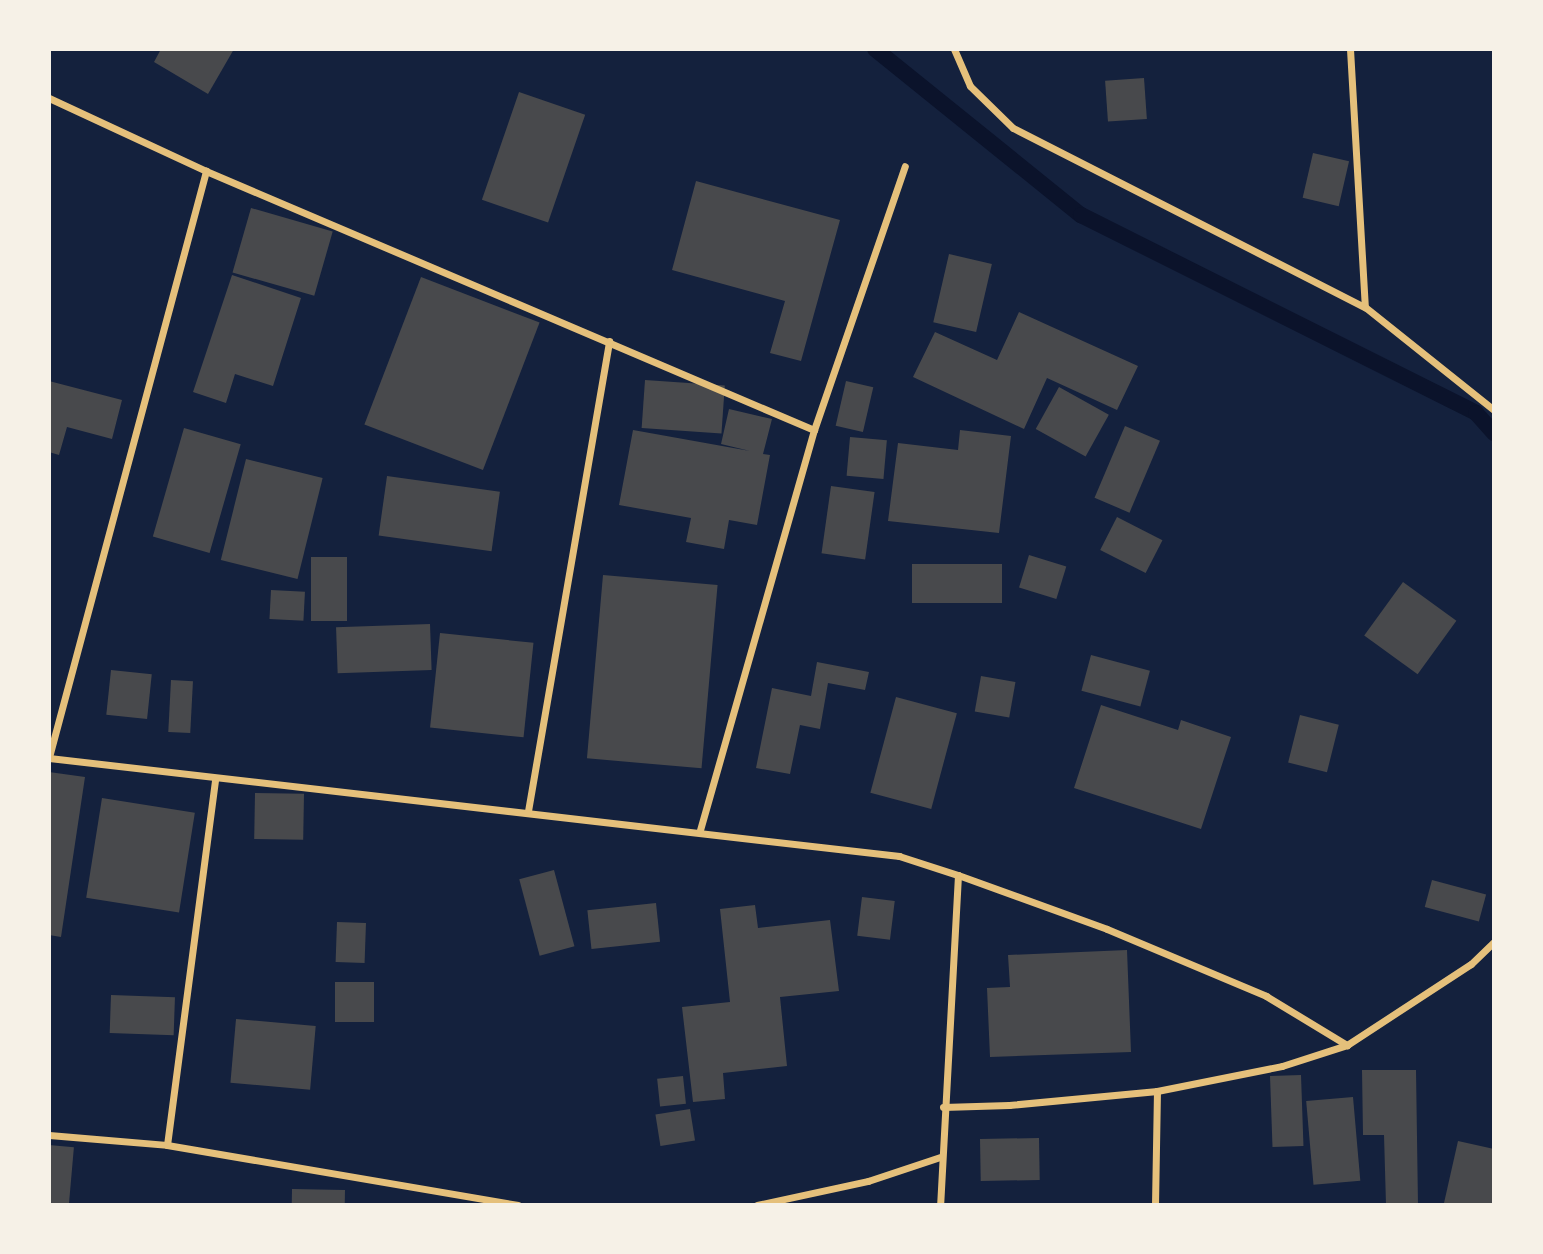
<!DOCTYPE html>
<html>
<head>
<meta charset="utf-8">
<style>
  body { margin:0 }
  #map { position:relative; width:1543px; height:1254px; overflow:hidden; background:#14213d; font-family:Inter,sans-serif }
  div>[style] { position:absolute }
  .stream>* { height:16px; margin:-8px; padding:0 8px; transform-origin:8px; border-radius:8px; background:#0b132b }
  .building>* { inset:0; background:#48494c; transform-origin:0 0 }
  .minor>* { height:7px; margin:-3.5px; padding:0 3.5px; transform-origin:3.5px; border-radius:3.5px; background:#e5c07b }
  span { translate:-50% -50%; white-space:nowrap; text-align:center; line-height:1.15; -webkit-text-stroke:6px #f6f1e7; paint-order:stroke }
  .frame { position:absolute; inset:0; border:51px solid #f6f1e7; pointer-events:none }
</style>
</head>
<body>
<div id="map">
  <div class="stream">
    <i style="left:875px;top:49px;width:265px;rotate:38.9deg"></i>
    <i style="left:1081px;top:215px;width:442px;rotate:26.6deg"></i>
    <i style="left:1476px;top:413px;width:27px;rotate:48deg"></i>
  </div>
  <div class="building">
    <i style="clip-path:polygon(161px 49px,234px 49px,208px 94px,154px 62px)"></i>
    <i style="left:1144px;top:78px;width:41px;height:39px;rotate:86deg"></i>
    <i style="left:519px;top:92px;width:70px;height:114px;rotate:19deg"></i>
    <i style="left:1313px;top:153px;width:37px;height:46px;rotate:13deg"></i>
    <i style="clip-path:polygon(696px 181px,840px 220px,801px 361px,770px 353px,785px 301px,672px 270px)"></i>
    <i style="left:251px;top:208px;width:85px;height:67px;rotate:16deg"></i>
    <i style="left:949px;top:254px;width:44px;height:70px;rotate:13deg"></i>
    <i style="clip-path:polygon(232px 275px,301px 298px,273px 386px,235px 374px,226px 403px,193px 392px)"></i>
    <i style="left:421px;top:277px;width:127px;height:158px;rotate:21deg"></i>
    <i style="clip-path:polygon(1019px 312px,1138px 366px,1117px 410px,1047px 378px,1024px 429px,913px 377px,935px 332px,997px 360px)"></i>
    <i style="left:645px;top:380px;width:80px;height:48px;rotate:4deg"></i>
    <i style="clip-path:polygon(49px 381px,122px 400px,112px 439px,67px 427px,59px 455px,49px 452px)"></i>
    <i style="left:846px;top:381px;width:28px;height:46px;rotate:13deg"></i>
    <i style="left:1059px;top:387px;width:57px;height:48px;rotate:29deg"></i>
    <i style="clip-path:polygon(729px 409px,772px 419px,763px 454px,770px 455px,757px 525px,729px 520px,724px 549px,686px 542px,691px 518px,619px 505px,633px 430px,750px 451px,721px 444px)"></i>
    <i style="left:1125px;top:426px;width:38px;height:78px;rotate:23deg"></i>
    <i style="left:184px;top:428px;width:59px;height:113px;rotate:16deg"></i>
    <i style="clip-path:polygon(960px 430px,1011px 436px,999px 533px,888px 521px,898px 443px,958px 450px)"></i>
    <i style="left:850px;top:437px;width:37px;height:39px;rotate:5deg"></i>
    <i style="left:246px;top:459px;width:79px;height:104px;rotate:14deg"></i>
    <i style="left:387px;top:476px;width:114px;height:60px;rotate:8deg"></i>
    <i style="left:831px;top:486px;width:44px;height:68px;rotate:8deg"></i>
    <i style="left:1117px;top:517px;width:51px;height:37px;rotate:27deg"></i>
    <i style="left:1029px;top:555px;width:39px;height:34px;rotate:17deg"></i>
    <i style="left:311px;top:557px;width:36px;height:64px"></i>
    <i style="left:1002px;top:564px;width:39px;height:90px;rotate:90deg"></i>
    <i style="left:603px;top:575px;width:115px;height:184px;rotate:5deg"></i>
    <i style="left:1403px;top:582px;width:66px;height:66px;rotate:36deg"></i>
    <i style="left:271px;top:590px;width:34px;height:29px;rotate:3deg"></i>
    <i style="left:430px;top:624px;width:46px;height:94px;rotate:88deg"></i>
    <i style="left:440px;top:633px;width:94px;height:95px;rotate:6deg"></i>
    <i style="left:1091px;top:655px;width:61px;height:37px;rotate:15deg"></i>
    <i style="clip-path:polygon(817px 662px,869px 672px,865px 690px,828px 683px,820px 729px,800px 725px,790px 774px,756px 768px,772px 688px,811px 696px)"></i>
    <i style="left:111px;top:670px;width:41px;height:45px;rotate:6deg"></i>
    <i style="left:981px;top:676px;width:35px;height:36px;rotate:10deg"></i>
    <i style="left:171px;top:680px;width:22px;height:52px;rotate:3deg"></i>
    <i style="left:896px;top:697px;width:63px;height:99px;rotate:15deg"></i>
    <i style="clip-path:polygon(1101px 705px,1178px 730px,1181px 720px,1231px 737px,1201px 829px,1074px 788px)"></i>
    <i style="left:1300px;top:715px;width:40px;height:49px;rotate:14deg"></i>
    <i style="clip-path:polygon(49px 772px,85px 777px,61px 937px,49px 935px)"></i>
    <i style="left:255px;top:793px;width:49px;height:46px;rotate:1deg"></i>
    <i style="left:102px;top:798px;width:94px;height:101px;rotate:9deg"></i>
    <i style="left:554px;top:870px;width:79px;height:36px;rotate:75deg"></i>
    <i style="left:1432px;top:880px;width:56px;height:28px;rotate:15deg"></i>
    <i style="left:862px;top:897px;width:33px;height:39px;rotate:7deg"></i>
    <i style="left:656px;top:903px;width:39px;height:69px;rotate:84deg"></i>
    <i style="clip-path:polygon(755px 905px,758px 928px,830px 920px,839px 991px,780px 997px,787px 1066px,723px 1073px,725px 1099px,693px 1102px,682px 1007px,730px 1002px,720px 909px)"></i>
    <i style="left:337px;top:922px;width:29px;height:40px;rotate:2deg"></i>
    <i style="clip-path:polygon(1127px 950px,1131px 1052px,990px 1057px,987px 988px,1010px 987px,1008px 955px)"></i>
    <i style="left:374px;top:982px;width:40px;height:39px;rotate:90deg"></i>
    <i style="left:111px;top:995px;width:64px;height:38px;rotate:2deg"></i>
    <i style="left:236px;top:1019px;width:80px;height:64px;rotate:5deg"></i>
    <i style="clip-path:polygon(1362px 1070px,1416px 1070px,1418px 1205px,1386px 1205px,1384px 1135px,1363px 1135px)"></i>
    <i style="left:1301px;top:1075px;width:71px;height:31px;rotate:88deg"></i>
    <i style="left:683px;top:1076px;width:28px;height:26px;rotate:84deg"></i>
    <i style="left:1353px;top:1097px;width:84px;height:47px;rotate:85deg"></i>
    <i style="left:690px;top:1109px;width:32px;height:35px;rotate:81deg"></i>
    <i style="left:1039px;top:1138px;width:42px;height:59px;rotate:89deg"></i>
    <i style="clip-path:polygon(1458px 1141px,1494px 1149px,1494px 1205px,1444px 1203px)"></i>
    <i style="left:49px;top:1145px;width:25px;height:60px;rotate:5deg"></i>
    <i style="left:292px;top:1189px;width:53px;height:16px;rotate:1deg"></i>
  </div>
  <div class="minor">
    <i style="left:954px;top:49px;width:40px;rotate:66.6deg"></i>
    <i style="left:970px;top:86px;width:60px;rotate:44.3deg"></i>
    <i style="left:1013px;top:128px;width:395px;rotate:27deg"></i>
    <i style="left:1365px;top:307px;width:165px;rotate:38.6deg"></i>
    <i style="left:1350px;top:49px;width:258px;rotate:86.7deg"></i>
    <i style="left:49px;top:98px;width:173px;rotate:24.9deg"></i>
    <i style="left:206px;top:171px;width:661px;rotate:23.07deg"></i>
    <i style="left:49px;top:757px;width:607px;rotate:-75deg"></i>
    <i style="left:49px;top:758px;width:856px;rotate:6.58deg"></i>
    <i style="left:899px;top:856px;width:62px;rotate:17.9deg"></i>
    <i style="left:958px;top:875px;width:330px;rotate:93.1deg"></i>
    <i style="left:528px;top:811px;width:477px;rotate:-80.2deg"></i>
    <i style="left:700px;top:830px;width:416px;rotate:-74.1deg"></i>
    <i style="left:814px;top:430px;width:279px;rotate:-71deg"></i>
    <i style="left:958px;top:875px;width:158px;rotate:19.9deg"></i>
    <i style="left:1107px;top:929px;width:173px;rotate:22.8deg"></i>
    <i style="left:1266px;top:996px;width:95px;rotate:31.2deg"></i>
    <i style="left:943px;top:1107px;width:66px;rotate:-1.7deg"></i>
    <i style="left:1009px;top:1105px;width:149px;rotate:-5.4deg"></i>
    <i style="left:1157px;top:1091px;width:127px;rotate:-11.3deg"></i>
    <i style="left:1282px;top:1066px;width:68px;rotate:-17.9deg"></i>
    <i style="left:1347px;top:1045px;width:148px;rotate:-33.2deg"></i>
    <i style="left:1471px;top:964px;width:32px;rotate:-44deg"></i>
    <i style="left:49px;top:1135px;width:118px;rotate:4.8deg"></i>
    <i style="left:167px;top:1145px;width:356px;rotate:9.7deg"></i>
    <i style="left:167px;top:1145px;width:368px;rotate:-82.5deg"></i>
    <i style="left:757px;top:1205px;width:114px;rotate:-12.2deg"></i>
    <i style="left:868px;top:1181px;width:76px;rotate:-18.4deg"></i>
    <i style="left:1155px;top:1205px;width:114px;rotate:-89deg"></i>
  </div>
  <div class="frame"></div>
</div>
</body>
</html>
